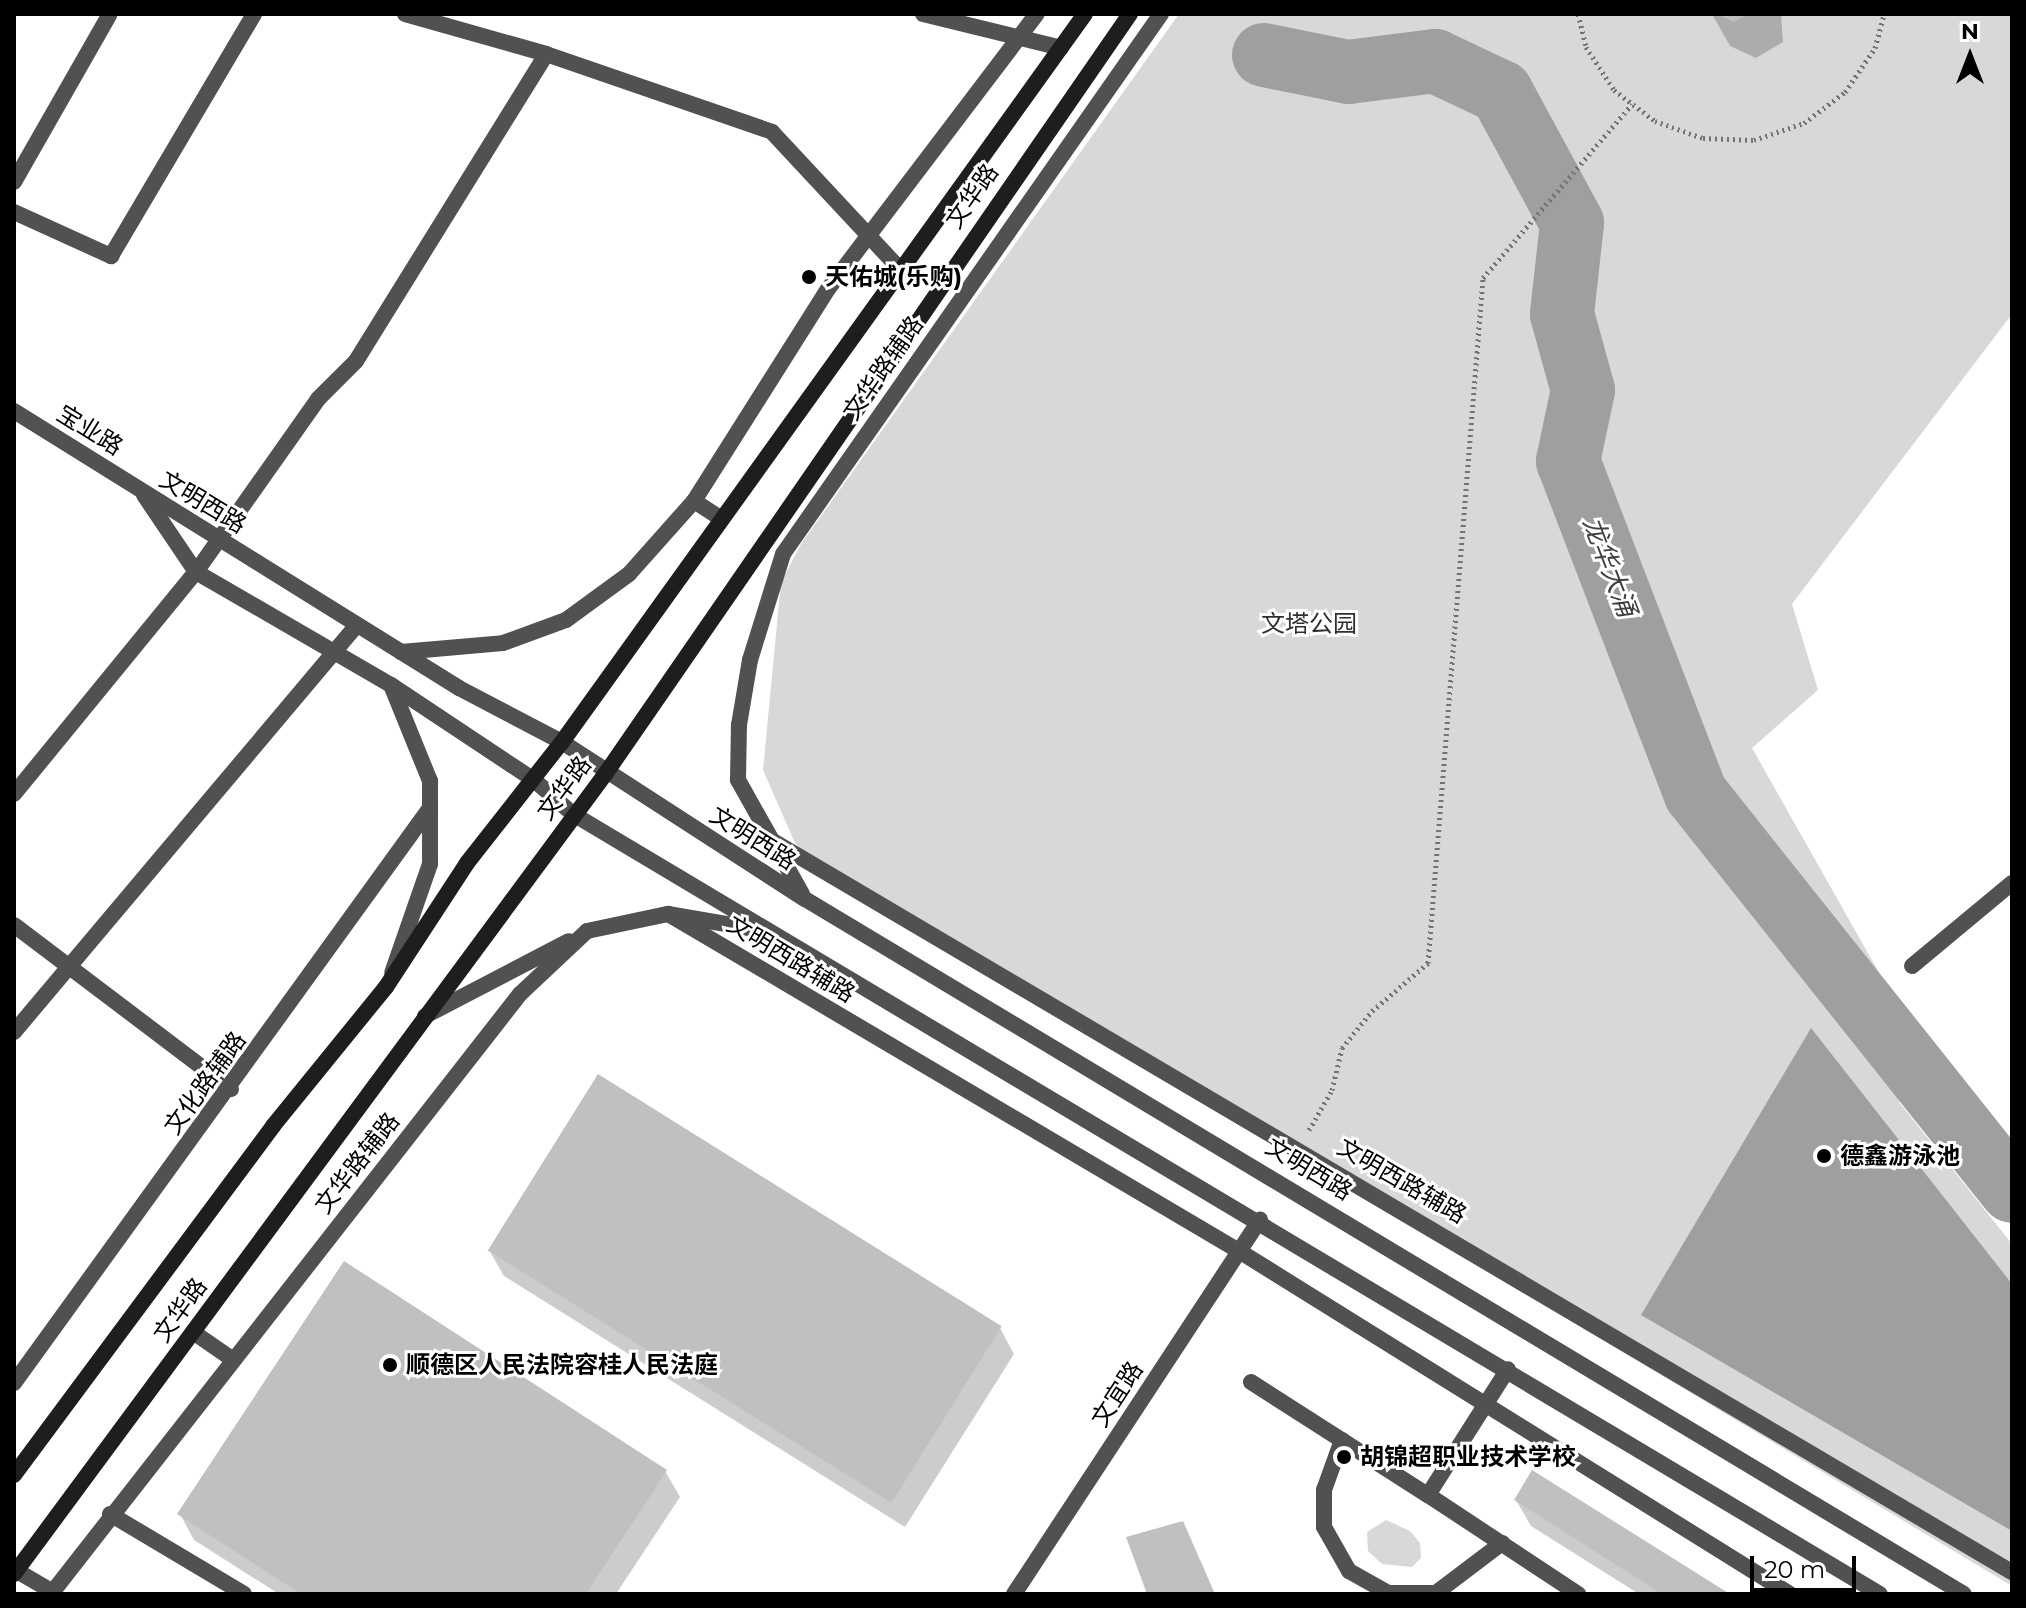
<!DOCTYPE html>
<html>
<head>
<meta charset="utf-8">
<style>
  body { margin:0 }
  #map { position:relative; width:2026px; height:1608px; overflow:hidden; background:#fff; font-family:Montserrat,"Noto Sans SC",sans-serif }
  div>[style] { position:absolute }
  .green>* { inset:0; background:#d8d8d8 }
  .water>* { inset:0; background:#9f9f9f }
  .shadow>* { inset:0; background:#0003 }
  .river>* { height:64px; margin:-32px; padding:0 32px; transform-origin:32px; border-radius:32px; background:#9f9f9f }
  .building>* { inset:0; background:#c0c0c0; transform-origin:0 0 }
  .path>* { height:5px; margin-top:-2.5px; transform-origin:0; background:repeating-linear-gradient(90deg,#737373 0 2px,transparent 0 6px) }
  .service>* { height:16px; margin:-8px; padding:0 8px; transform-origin:8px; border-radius:8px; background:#515151 }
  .minor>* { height:16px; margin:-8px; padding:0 8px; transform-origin:8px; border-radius:8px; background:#515151 }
  .tertiary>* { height:16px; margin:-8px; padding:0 8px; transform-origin:8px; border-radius:8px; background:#515151 }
  .secondary>* { height:16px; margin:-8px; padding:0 8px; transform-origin:8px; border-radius:8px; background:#1e1e1e }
  .dots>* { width:22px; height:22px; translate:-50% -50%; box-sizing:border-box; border:4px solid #fff; border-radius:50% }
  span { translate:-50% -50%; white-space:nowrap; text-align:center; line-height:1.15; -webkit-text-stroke:6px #fff; paint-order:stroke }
  .street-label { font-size:24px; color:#000 }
  .poi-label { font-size:24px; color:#000; font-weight:700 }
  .left { translate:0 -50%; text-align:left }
  .park-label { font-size:24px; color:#2f2f2f }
  .water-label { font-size:26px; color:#404040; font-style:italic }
  .frame { position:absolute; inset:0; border:16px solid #000; pointer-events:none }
  .north { position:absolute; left:1930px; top:16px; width:80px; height:80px; -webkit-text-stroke:6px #fff; paint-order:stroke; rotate:0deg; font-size:22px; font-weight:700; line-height:32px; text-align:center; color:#000 }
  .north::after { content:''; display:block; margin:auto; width:28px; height:36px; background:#000; clip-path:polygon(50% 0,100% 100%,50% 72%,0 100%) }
  .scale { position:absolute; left:1750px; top:1556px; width:106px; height:36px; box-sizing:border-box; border:4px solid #000; border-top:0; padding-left:10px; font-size:24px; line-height:28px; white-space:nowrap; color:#000; -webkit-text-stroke:6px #fff; paint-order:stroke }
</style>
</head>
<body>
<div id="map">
  <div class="green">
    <i style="clip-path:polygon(1179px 14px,2012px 14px,2012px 314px,1792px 604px,1818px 690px,1752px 748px,1934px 1070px,1899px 1102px,2012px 1244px,2012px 1586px,834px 878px,795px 843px,763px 770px,781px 582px,801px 544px)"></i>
    <i style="clip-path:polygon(1386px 1520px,1410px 1531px,1420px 1543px,1421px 1558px,1412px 1567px,1382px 1564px,1368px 1551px,1367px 1532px)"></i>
  </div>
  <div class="water">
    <i style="clip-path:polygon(1811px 1028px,2012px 1284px,2012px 1531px,1641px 1315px)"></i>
  </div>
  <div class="shadow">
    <i style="clip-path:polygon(1712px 14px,1781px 14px,1783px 42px,1756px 58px,1730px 46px)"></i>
    <i style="clip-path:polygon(489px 1250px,1000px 1328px,1014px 1354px,905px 1527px,504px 1276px)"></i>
    <i style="clip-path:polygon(665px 1471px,680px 1497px,616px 1594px,279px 1594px,194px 1540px,180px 1514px)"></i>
    <i style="clip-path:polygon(1516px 1500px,1726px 1594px,1639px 1594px,1531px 1526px)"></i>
  </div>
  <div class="river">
    <i style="left:1264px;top:55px;width:86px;rotate:11.4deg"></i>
    <i style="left:1348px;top:72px;width:88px;rotate:-7.2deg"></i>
    <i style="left:1435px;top:61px;width:73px;rotate:25.2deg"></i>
    <i style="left:1501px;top:92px;width:149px;rotate:61.5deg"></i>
    <i style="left:1572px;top:223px;width:92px;rotate:96.3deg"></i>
    <i style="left:1562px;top:314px;width:79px;rotate:74.6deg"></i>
    <i style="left:1583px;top:390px;width:73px;rotate:101.9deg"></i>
    <i style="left:1568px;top:461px;width:357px;rotate:69deg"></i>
    <i style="left:1696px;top:794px;width:507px;rotate:51.48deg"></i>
  </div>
  <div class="building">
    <i style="clip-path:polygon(1717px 14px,1748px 14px,1734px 22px)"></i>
    <i style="left:598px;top:1074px;width:476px;height:208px;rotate:32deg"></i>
    <i style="clip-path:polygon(344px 1261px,667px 1470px,586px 1594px,301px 1594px,177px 1514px)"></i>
    <i style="clip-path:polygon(1532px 1470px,1730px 1594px,1662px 1594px,1514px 1500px)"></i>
    <i style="clip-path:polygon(1183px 1521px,1215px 1594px,1147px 1594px,1126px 1537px)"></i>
  </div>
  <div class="path">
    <i style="left:1578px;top:14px;width:34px;rotate:76deg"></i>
    <i style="left:1586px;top:47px;width:51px;rotate:56.9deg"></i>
    <i style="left:1614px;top:90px;width:51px;rotate:37.1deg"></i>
    <i style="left:1655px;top:121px;width:51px;rotate:19.5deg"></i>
    <i style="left:1703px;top:138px;width:51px;rotate:2.2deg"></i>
    <i style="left:1754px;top:140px;width:53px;rotate:-18.8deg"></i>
    <i style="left:1804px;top:123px;width:51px;rotate:-37.1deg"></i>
    <i style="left:1845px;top:92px;width:53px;rotate:-55.7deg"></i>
    <i style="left:1875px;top:48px;width:35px;rotate:-75deg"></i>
    <i style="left:1309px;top:1130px;width:46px;rotate:-60.1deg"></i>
    <i style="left:1332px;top:1090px;width:43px;rotate:-76.6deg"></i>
    <i style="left:1342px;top:1048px;width:48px;rotate:-51deg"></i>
    <i style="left:1372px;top:1011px;width:74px;rotate:-40.6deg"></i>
    <i style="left:1428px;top:963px;width:687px;rotate:-85.41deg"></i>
    <i style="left:1483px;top:278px;width:229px;rotate:-49.4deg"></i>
  </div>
  <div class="service">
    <i style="left:923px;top:14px;width:142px;rotate:13.8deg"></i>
    <i style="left:1912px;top:966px;width:130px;rotate:-39.7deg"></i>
    <i style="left:1251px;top:1382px;width:210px;rotate:32.6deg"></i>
    <i style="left:1428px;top:1495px;width:149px;rotate:-57.6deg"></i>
    <i style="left:1342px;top:1440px;width:53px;rotate:109.8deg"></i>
    <i style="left:1324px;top:1490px;width:37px;rotate:90deg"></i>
    <i style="left:1324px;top:1527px;width:51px;rotate:60.4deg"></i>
    <i style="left:1349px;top:1571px;width:45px;rotate:29.4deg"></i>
    <i style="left:1388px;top:1593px;width:48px"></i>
    <i style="left:1436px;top:1593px;width:83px;rotate:-37.1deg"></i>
    <i style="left:1428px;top:1495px;width:180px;rotate:33.4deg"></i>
  </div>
  <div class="minor">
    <i style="left:405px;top:14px;width:147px;rotate:15.8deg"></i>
    <i style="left:546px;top:54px;width:239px;rotate:19deg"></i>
    <i style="left:772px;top:132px;width:186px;rotate:47deg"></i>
    <i style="left:14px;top:182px;width:193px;rotate:-60.3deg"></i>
    <i style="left:14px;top:212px;width:107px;rotate:24.4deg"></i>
    <i style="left:111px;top:256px;width:281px;rotate:-59.4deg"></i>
    <i style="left:14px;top:794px;width:287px;rotate:-50.7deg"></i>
    <i style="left:196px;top:572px;width:212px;rotate:-54.8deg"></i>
    <i style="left:318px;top:399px;width:54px;rotate:-45deg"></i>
    <i style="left:356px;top:361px;width:361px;rotate:-58.2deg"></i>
    <i style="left:766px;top:837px;width:1447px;rotate:30.54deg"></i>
    <i style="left:670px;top:915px;width:661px;rotate:30.56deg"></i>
    <i style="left:1239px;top:1251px;width:649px;rotate:31.9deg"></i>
    <i style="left:14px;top:925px;width:272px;rotate:37.1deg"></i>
    <i style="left:14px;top:1032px;width:532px;rotate:-49.88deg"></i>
    <i style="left:110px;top:1514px;width:156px;rotate:30.8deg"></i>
    <i style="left:1014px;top:1594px;width:448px;rotate:-56.7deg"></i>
  </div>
  <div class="tertiary">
    <i style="left:14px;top:411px;width:524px;rotate:31.9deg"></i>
    <i style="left:459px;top:688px;width:116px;rotate:27.7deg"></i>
    <i style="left:562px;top:742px;width:289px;rotate:32.9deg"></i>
    <i style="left:805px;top:899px;width:1351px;rotate:30.95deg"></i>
    <i style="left:144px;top:495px;width:93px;rotate:56deg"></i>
    <i style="left:196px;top:572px;width:225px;rotate:30.1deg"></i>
    <i style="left:391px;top:685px;width:172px;rotate:33.6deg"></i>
    <i style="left:534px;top:780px;width:52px;rotate:41.1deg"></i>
    <i style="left:573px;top:814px;width:1522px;rotate:30.83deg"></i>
    <i style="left:694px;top:501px;width:31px;rotate:33deg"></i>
    <i style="left:401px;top:652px;width:102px;rotate:-5deg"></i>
    <i style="left:503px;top:643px;width:67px;rotate:-20.1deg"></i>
    <i style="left:566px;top:620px;width:78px;rotate:-36.1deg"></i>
    <i style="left:629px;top:574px;width:98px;rotate:-48.3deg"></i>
    <i style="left:694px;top:501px;width:251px;rotate:-57.7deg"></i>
    <i style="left:828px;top:289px;width:345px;rotate:-52.8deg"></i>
    <i style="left:391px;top:685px;width:104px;rotate:67.9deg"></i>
    <i style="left:430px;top:781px;width:83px;rotate:90deg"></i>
    <i style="left:430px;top:864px;width:115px;rotate:109.2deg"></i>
    <i style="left:802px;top:894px;width:131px;rotate:-119.3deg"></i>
    <i style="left:738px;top:780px;width:55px;rotate:-89deg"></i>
    <i style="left:739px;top:725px;width:66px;rotate:-80.4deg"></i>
    <i style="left:750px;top:660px;width:111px;rotate:-72.7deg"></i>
    <i style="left:783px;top:554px;width:659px;rotate:-55.01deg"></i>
    <i style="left:425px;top:1016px;width:162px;rotate:-27.5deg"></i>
    <i style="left:193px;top:1332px;width:47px;rotate:34.7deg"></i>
    <i style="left:14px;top:1383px;width:710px;rotate:-54.12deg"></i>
    <i style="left:17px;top:1571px;width:42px;rotate:30.3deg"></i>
    <i style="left:51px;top:1594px;width:762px;rotate:-51.99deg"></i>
    <i style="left:520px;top:994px;width:92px;rotate:-43.2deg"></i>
    <i style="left:587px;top:931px;width:83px;rotate:-11.9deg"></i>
    <i style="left:668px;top:914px;width:94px;rotate:9.8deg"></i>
  </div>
  <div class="secondary">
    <i style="left:14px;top:1475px;width:435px;rotate:-53.4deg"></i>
    <i style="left:273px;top:1126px;width:179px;rotate:-50.9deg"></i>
    <i style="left:386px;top:987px;width:148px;rotate:-56.8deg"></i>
    <i style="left:467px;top:863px;width:154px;rotate:-51.9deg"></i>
    <i style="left:562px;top:742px;width:896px;rotate:-54.31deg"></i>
    <i style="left:14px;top:1574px;width:996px;rotate:-53.53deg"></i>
    <i style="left:606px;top:773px;width:922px;rotate:-55.38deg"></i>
  </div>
  <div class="dots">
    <i style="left:809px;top:277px;background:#000"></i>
    <i style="left:1824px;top:1156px;background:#000"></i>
    <i style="left:390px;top:1365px;background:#000"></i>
    <i style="left:1344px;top:1457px;background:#000"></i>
  </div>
  <div class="street-label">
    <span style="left:972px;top:196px;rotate:-55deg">文华路</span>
    <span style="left:883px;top:368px;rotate:-55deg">文华路辅路</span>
    <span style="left:90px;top:430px;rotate:32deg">宝业路</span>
    <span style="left:203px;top:502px;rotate:31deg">文明西路</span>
    <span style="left:564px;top:788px;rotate:-53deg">文华路</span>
    <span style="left:753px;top:838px;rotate:32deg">文明西路</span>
    <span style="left:791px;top:959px;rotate:31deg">文明西路辅路</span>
    <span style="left:205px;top:1083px;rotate:-54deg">文化路辅路</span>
    <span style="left:357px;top:1163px;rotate:-52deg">文华路辅路</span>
    <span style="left:1309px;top:1169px;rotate:31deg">文明西路</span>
    <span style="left:1402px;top:1181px;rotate:30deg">文明西路辅路</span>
    <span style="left:180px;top:1310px;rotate:-54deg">文华路</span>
    <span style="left:1117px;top:1394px;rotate:-57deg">文宜路</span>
  </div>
  <div class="poi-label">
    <span class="left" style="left:825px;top:277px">天佑城(乐购)</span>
    <span class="left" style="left:1840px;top:1156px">德鑫游泳池</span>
    <span class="left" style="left:406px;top:1365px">顺德区人民法院容桂人民法庭</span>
    <span class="left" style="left:1360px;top:1457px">胡锦超职业技术学校</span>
  </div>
  <div class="park-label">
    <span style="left:1309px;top:624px">文塔公园</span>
  </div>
  <div class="water-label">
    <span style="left:1609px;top:567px;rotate:69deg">龙华大涌</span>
  </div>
  <div class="frame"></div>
  <div class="north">N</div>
  <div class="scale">20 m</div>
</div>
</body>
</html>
